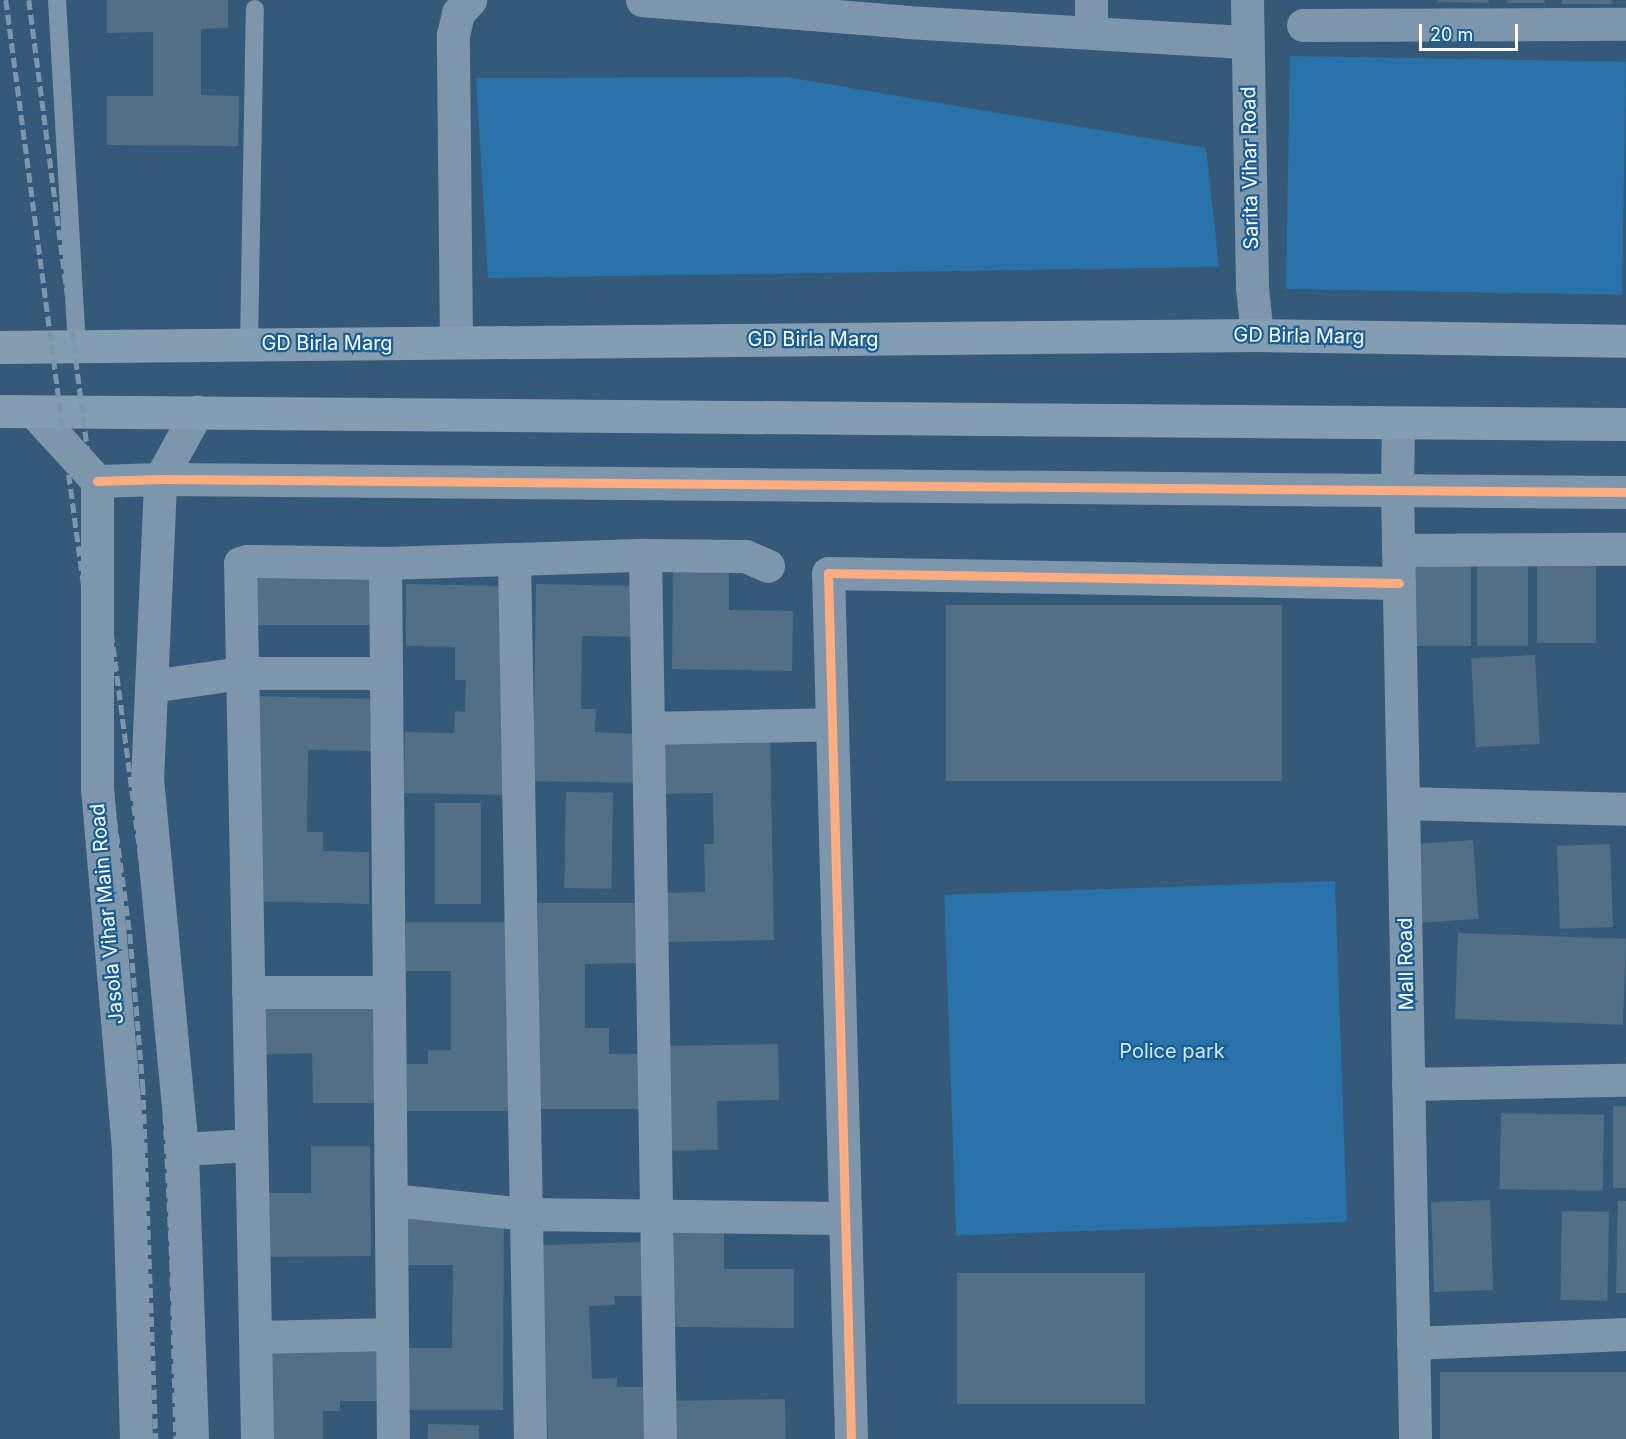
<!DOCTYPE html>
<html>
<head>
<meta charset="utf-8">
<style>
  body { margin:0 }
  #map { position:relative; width:1626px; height:1439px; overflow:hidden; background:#355a79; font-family:Inter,sans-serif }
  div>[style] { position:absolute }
  .green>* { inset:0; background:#2973aa; transform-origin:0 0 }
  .building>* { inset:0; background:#526f88; transform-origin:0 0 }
  .service>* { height:18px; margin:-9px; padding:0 9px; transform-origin:9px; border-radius:9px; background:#7e96ab }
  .minor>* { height:33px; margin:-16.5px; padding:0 16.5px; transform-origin:16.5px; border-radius:16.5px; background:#7e96ab }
  .tertiary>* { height:33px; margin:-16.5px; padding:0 16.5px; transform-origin:16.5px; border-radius:16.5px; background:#7e96ab }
  .secondary>* { height:33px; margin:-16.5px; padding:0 16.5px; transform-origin:16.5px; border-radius:16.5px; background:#859db0 }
  .rail>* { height:4.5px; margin-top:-2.25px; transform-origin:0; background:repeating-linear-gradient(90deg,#7e96ab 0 10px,transparent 0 14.5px) }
  .cycleway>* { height:9px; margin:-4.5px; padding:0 4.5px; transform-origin:4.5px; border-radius:4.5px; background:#ffac80 }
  span { translate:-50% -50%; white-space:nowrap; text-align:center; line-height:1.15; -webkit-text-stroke:4.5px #185e96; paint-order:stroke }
  .street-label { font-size:20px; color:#fff }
  .park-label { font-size:20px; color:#d1e9fc }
  .scale { position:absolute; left:1419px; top:24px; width:99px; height:27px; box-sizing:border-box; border:3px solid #fff; border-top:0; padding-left:8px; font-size:18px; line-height:21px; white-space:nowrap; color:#fff; -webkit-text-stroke:4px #185e96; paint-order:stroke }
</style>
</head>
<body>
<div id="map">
  <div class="green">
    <i style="left:1290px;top:56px;width:336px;height:233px;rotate:1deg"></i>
    <i style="clip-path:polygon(786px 77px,1206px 148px,1219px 267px,488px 278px,476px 78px)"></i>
    <i style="left:1335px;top:881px;width:341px;height:391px;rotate:88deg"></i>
  </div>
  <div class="building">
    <i style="clip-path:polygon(107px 0,228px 0,228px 28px,201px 29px,201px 95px,239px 96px,238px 146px,107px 145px,107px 96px,153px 96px,153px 32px,107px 33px)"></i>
    <i style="clip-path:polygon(1438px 0,1489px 0,1489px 3px,1438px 2px)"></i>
    <i style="left:1507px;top:0;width:38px;height:3px"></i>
    <i style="left:1562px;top:0;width:50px;height:4px"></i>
    <i style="left:1477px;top:562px;width:51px;height:84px"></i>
    <i style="left:1537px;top:562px;width:59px;height:81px"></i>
    <i style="clip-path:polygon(673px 565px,729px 566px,729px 610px,793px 611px,792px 671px,672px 669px)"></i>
    <i style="left:1405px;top:565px;width:66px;height:81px"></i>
    <i style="left:249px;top:571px;width:123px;height:54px"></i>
    <i style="clip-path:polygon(406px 584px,508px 586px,506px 795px,404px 793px,405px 732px,454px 733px,455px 711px,465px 712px,466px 680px,455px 680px,455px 647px,406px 646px)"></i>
    <i style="clip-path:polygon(536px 584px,640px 586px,640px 637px,582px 636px,581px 709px,596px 709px,595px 732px,638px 734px,637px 783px,533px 781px)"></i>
    <i style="left:946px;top:605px;width:336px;height:176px"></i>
    <i style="left:1535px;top:655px;width:89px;height:64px;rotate:87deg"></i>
    <i style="clip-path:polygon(249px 696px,372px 699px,371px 751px,308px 750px,307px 832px,323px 832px,323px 851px,369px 852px,369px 904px,246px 901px)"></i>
    <i style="clip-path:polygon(770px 736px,774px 940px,659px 942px,658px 893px,705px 892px,704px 844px,714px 844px,713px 793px,657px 794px,655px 737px)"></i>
    <i style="left:566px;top:792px;width:47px;height:96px;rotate:1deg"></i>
    <i style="left:435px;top:803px;width:46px;height:101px"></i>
    <i style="left:1473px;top:840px;width:79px;height:57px;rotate:86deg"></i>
    <i style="left:1610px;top:844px;width:83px;height:53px;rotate:88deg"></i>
    <i style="clip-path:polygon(538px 903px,639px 903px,640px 963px,585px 964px,585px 1028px,609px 1028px,609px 1054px,641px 1054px,641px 1109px,540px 1109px)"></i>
    <i style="clip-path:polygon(406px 922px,508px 922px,508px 1111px,406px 1111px,406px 1064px,428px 1064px,428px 1050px,451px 1050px,451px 971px,406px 971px)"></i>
    <i style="left:1458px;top:933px;width:168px;height:86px;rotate:2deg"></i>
    <i style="clip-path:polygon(376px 1003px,378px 1103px,313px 1103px,312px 1053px,252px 1055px,251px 1006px)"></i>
    <i style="clip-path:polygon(778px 1044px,779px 1100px,717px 1101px,718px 1150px,661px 1151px,659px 1046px)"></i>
    <i style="left:1613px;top:1106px;width:13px;height:82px"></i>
    <i style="left:1501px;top:1113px;width:103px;height:76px;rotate:1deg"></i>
    <i style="clip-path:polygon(311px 1146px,370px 1146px,371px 1256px,254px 1257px,253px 1193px,311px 1193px)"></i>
    <i style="left:1490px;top:1200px;width:90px;height:59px;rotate:88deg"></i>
    <i style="clip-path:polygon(1618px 1201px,1626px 1201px,1626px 1293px,1616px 1293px)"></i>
    <i style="left:1562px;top:1211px;width:47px;height:89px;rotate:1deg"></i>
    <i style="clip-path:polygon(402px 1214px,504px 1215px,503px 1410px,403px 1410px,402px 1348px,452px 1348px,453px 1265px,402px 1265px)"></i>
    <i style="clip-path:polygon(674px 1227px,724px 1227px,724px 1269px,794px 1269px,794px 1328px,674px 1327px)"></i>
    <i style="clip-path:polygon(644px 1242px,645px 1296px,614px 1296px,615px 1305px,589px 1306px,592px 1379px,617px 1378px,617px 1387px,648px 1387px,650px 1439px,548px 1439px,542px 1245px)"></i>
    <i style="left:957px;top:1273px;width:188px;height:131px"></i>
    <i style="clip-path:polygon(376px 1344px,377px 1401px,340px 1401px,340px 1411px,323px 1411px,323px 1439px,260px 1439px,257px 1346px)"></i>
    <i style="left:1440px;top:1372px;width:186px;height:67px"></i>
    <i style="left:785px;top:1399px;width:40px;height:118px;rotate:89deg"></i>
    <i style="left:428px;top:1424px;width:51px;height:15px;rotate:1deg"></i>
  </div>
  <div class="service">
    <i style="left:57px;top:0;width:347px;rotate:86.7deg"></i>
    <i style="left:249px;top:344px;width:335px;rotate:-89deg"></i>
  </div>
  <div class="minor">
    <i style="left:642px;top:0;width:266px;rotate:4.7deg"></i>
    <i style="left:907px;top:22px;width:341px;rotate:3.4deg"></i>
    <i style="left:1303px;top:25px;width:323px;rotate:-0.2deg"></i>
    <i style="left:1091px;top:32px;width:32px;rotate:-90deg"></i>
    <i style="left:456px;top:342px;width:307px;rotate:-90.6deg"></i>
    <i style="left:453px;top:35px;width:23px;rotate:-77deg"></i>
    <i style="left:458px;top:13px;width:18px;rotate:-47deg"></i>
    <i style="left:1398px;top:423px;width:66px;rotate:90.9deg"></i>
    <i style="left:1397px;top:489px;width:950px;rotate:88.91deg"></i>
    <i style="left:1398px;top:550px;width:228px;rotate:-0.3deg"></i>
    <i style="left:645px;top:555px;width:884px;rotate:89.03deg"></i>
    <i style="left:514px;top:559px;width:880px;rotate:88.96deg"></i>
    <i style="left:385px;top:563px;width:876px;rotate:89.48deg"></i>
    <i style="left:151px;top:686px;width:91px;rotate:-8.2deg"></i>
    <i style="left:241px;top:673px;width:145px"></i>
    <i style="left:648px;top:728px;width:184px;rotate:-1.2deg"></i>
    <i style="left:1403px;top:803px;width:223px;rotate:1.5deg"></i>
    <i style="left:248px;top:992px;width:141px"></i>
    <i style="left:1408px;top:1084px;width:218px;rotate:-1.1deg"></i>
    <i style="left:182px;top:1149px;width:69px;rotate:-3.3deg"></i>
    <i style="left:391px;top:1200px;width:136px;rotate:5.9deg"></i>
    <i style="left:526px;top:1214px;width:319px;rotate:0.7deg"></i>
    <i style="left:255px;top:1337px;width:137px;rotate:-1.3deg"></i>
    <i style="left:1413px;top:1343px;width:213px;rotate:-2.4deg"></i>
    <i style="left:257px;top:1439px;width:876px;rotate:-91.11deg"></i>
    <i style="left:240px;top:563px;width:7px;rotate:-16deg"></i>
    <i style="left:247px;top:561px;width:138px;rotate:0.8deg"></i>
    <i style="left:385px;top:563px;width:260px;rotate:-1.8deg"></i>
    <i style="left:645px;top:555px;width:100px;rotate:0.6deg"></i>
    <i style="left:745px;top:556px;width:25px;rotate:23deg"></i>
    <i style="left:851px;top:1439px;width:866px;rotate:-91.52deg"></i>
    <i style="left:828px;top:573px;width:571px;rotate:1deg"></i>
  </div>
  <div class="tertiary">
    <i style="left:1247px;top:0;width:287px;rotate:89deg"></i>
    <i style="left:1252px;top:287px;width:48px;rotate:84.1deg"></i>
    <i style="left:34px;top:412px;width:93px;rotate:47.6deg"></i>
    <i style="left:97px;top:481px;width:306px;rotate:90deg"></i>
    <i style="left:97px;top:787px;width:366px;rotate:85.1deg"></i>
    <i style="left:128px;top:1152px;width:287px;rotate:88.4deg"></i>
    <i style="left:97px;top:481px;width:63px;rotate:-1.8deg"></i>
    <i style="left:160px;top:479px;width:1466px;rotate:0.51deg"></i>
    <i style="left:192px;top:1439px;width:290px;rotate:-92deg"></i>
    <i style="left:182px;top:1149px;width:370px;rotate:-95.4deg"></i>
    <i style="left:147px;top:781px;width:302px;rotate:-87.5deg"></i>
    <i style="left:160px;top:479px;width:77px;rotate:-61.1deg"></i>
  </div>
  <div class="secondary">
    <i style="left:0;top:347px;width:1257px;rotate:-0.55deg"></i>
    <i style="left:1257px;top:335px;width:369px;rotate:0.9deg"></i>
    <i style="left:0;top:411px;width:1626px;rotate:0.46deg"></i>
  </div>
  <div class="rail">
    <i style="left:6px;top:0;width:942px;rotate:82.44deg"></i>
    <i style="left:130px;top:934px;width:152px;rotate:85.1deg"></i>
    <i style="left:143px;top:1085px;width:354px;rotate:87.9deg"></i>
    <i style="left:29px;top:0;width:936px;rotate:82.57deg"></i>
    <i style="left:150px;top:928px;width:159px;rotate:84.9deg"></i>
    <i style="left:164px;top:1086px;width:176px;rotate:87.4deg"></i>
    <i style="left:172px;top:1262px;width:177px;rotate:88.7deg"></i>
  </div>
  <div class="cycleway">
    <i style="left:97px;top:481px;width:63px;rotate:-1.8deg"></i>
    <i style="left:160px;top:479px;width:1466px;rotate:0.51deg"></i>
    <i style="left:851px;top:1439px;width:866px;rotate:-91.52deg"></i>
    <i style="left:828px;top:573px;width:571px;rotate:1deg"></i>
  </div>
  <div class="street-label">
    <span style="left:1250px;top:168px;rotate:-91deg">Sarita Vihar Road</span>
    <span style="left:1299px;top:336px;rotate:1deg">GD Birla Marg</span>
    <span style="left:813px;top:339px">GD Birla Marg</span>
    <span style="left:327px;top:343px">GD Birla Marg</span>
    <span style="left:107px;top:914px;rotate:-95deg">Jasola Vihar Main Road</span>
    <span style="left:1406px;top:964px;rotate:-91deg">Mall Road</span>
  </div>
  <div class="park-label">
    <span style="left:1172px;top:1051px">Police park</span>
  </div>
  <div class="scale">20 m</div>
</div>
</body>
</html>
